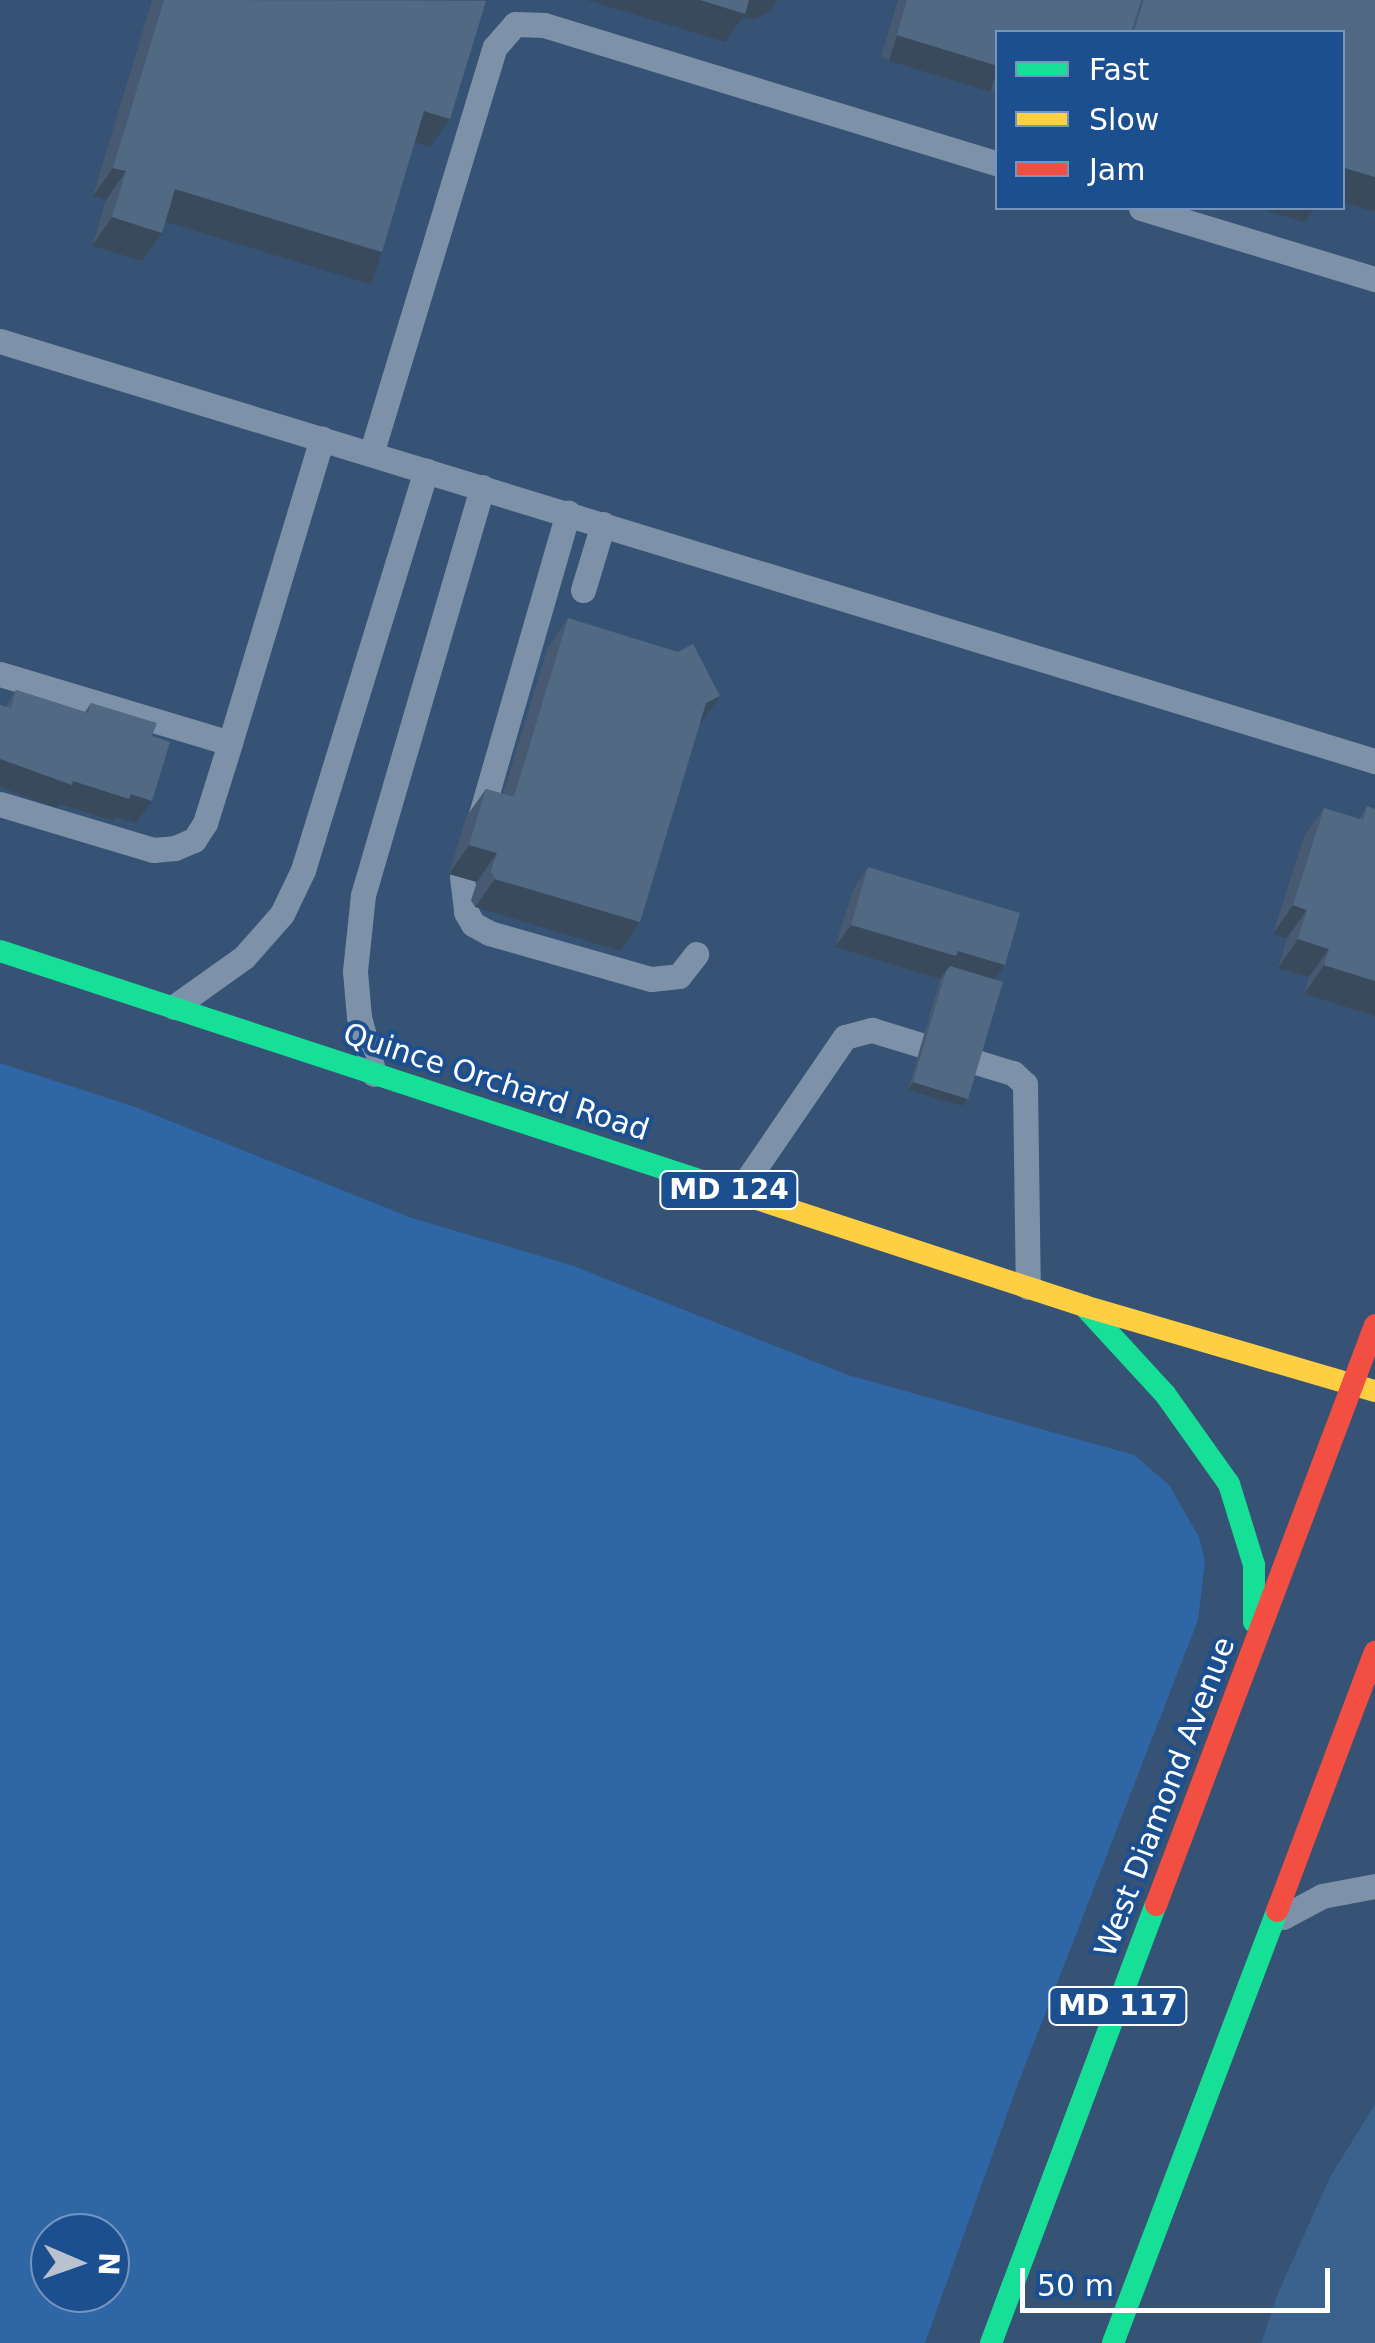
<!DOCTYPE html>
<html>
<head>
<meta charset="utf-8">
<style>
  body { margin:0 }
  #map { position:relative; width:1375px; height:2343px; overflow:hidden; background:#365274; font-family:"DejaVu Sans",sans-serif }
  div>[style] { position:absolute }
  .green>* { inset:0; background:#2f66a5 }
  .water>* { inset:0; background:#3b618d }
  .lane>* { height:25px; margin:-12.5px; padding:0 12.5px; transform-origin:12.5px; border-radius:12.5px; background:#7d92a8 }
  .fast>* { height:22px; margin:-11px; padding:0 11px; transform-origin:11px; border-radius:11px; background:#16e098 }
  .slow>* { height:22px; margin:-11px; padding:0 11px; transform-origin:11px; border-radius:11px; background:#ffcf43 }
  .jam>* { height:22px; margin:-11px; padding:0 11px; transform-origin:11px; border-radius:11px; background:#f24e42 }
  .wall>* { inset:0; background:#475a72 }
  .shaded-wall>* { inset:0; background:#394a5c; transform-origin:0 0 }
  .building>* { inset:0; background:#526984 }
  span { translate:-50% -50%; white-space:nowrap; text-align:center; line-height:1.15; -webkit-text-stroke:8px #1b4f8f; paint-order:stroke }
  .shield-label span { padding:2px 8px; background:#1b4f8f; border:2px solid; border-radius:8px; -webkit-text-stroke-width:0 }
  .shield-label { font-size:28px; color:#fff; font-weight:700 }
  .street-label { font-size:30px; color:#fff }
  .legend { position:absolute; left:995px; top:30px; width:350px; height:180px; box-sizing:border-box; background:#1b4f8f; border:2px solid #7695bc; margin:0; padding:12px 18px; list-style:none; font-size:30px; color:#fff }
  .legend li { display:flex; align-items:center; gap:20px; height:50px }
  .legend b { width:50px; border:2px solid #7695bc }
  .north { position:absolute; left:30px; top:2213px; width:100px; height:100px; box-sizing:border-box; background:#1b4f8f; border:2px solid #7695bc; border-radius:50%; rotate:92deg; font-size:28px; font-weight:700; line-height:40px; text-align:center; color:#fff }
  .north::after { content:''; display:block; margin:auto; width:35px; height:45px; background:#b9c2ce; clip-path:polygon(50% 0,100% 100%,50% 72%,0 100%) }
  .scale { position:absolute; left:1020px; top:2268px; width:310px; height:45px; box-sizing:border-box; border:5px solid #fff; border-top:0; padding-left:12px; font-size:30px; line-height:35px; white-space:nowrap; color:#fff; -webkit-text-stroke:8px #1b4f8f; paint-order:stroke }
</style>
</head>
<body>
<div id="map">
  <div class="green">
    <i style="clip-path:polygon(evenodd,0 1063px,135px 1107px,412px 1218px,571px 1265px,848px 1375px,1134px 1455px,1169px 1485px,1199px 1537px,1205px 1561px,1198px 1620px,1016px 2089px,925px 2343px,0 2343px,0 1063px,50px 2233px,110px 2233px,110px 2293px,50px 2293px,50px 2233px)"></i>
  </div>
  <div class="water">
    <i style="clip-path:polygon(1375px 2104px,1375px 2343px,1261px 2343px,1278px 2293px,1330px 2177px)"></i>
  </div>
  <div class="lane">
    <i style="left:1141px;top:208px;width:245px;rotate:16.9deg"></i>
    <i style="left:0;top:341px;width:1438px;rotate:16.99deg"></i>
    <i style="left:371px;top:454px;width:425px;rotate:-73.1deg"></i>
    <i style="left:495px;top:47px;width:30px;rotate:-49deg"></i>
    <i style="left:515px;top:24px;width:29px;rotate:2deg"></i>
    <i style="left:544px;top:25px;width:475px;rotate:17deg"></i>
    <i style="left:583px;top:590px;width:69px;rotate:-73.1deg"></i>
    <i style="left:0;top:674px;width:240px;rotate:16.7deg"></i>
    <i style="left:230px;top:743px;width:318px;rotate:-73.2deg"></i>
    <i style="left:0;top:804px;width:160px;rotate:16.7deg"></i>
    <i style="left:153px;top:850px;width:22px;rotate:-5deg"></i>
    <i style="left:175px;top:848px;width:21px;rotate:-23deg"></i>
    <i style="left:194px;top:840px;width:20px;rotate:-57deg"></i>
    <i style="left:205px;top:823px;width:84px;rotate:-72.6deg"></i>
    <i style="left:479px;top:821px;width:321px;rotate:-73.9deg"></i>
    <i style="left:462px;top:877px;width:35px;rotate:83deg"></i>
    <i style="left:466px;top:912px;width:14px;rotate:60deg"></i>
    <i style="left:473px;top:924px;width:18px;rotate:29deg"></i>
    <i style="left:489px;top:933px;width:168px;rotate:15.9deg"></i>
    <i style="left:651px;top:979px;width:28px;rotate:-6deg"></i>
    <i style="left:679px;top:976px;width:28px;rotate:-52deg"></i>
    <i style="left:174px;top:1007px;width:86px;rotate:-35.5deg"></i>
    <i style="left:244px;top:957px;width:57px;rotate:-48.5deg"></i>
    <i style="left:282px;top:914px;width:49px;rotate:-64.5deg"></i>
    <i style="left:303px;top:870px;width:418px;rotate:-72.9deg"></i>
    <i style="left:976px;top:1062px;width:39px;rotate:17deg"></i>
    <i style="left:1013px;top:1073px;width:16px;rotate:43deg"></i>
    <i style="left:1025px;top:1084px;width:203px;rotate:89.2deg"></i>
    <i style="left:374px;top:1074px;width:59px;rotate:-104.7deg"></i>
    <i style="left:359px;top:1017px;width:46px;rotate:-95deg"></i>
    <i style="left:355px;top:971px;width:76px;rotate:-84deg"></i>
    <i style="left:363px;top:895px;width:425px;rotate:-73.7deg"></i>
    <i style="left:738px;top:1193px;width:189px;rotate:-55.6deg"></i>
    <i style="left:845px;top:1037px;width:28px;rotate:-15deg"></i>
    <i style="left:872px;top:1030px;width:51px;rotate:17deg"></i>
    <i style="left:1283px;top:1917px;width:44px;rotate:-28.3deg"></i>
    <i style="left:1322px;top:1896px;width:54px;rotate:-10.7deg"></i>
  </div>
  <div class="fast">
    <i style="left:0;top:951px;width:790px;rotate:18.14deg"></i>
    <i style="left:1084px;top:1306px;width:120px;rotate:47.4deg"></i>
    <i style="left:1165px;top:1394px;width:110px;rotate:54.6deg"></i>
    <i style="left:1229px;top:1484px;width:85px;rotate:72.8deg"></i>
    <i style="left:1254px;top:1565px;width:57px;rotate:90deg"></i>
    <i style="left:991px;top:2343px;width:468px;rotate:-69.4deg"></i>
    <i style="left:1113px;top:2343px;width:462px;rotate:-69.2deg"></i>
  </div>
  <div class="slow">
    <i style="left:751px;top:1197px;width:350px;rotate:18.1deg"></i>
    <i style="left:1084px;top:1306px;width:303px;rotate:16.3deg"></i>
  </div>
  <div class="jam">
    <i style="left:1156px;top:1905px;width:620px;rotate:-69.31deg"></i>
    <i style="left:1277px;top:1911px;width:277px;rotate:-69.3deg"></i>
  </div>
  <div class="wall">
    <i style="clip-path:polygon(152px 0,484px 0,430px 147px,414px 142px,362px 280px,166px 220px,142px 261px,92px 246px,106px 200px,93px 196px)"></i>
    <i style="clip-path:polygon(898px 0,1375px 0,1375px 212px,1342px 202px,1342px 32px,998px 32px,998px 93px,881px 57px)"></i>
    <i style="clip-path:polygon(568px 618px,700px 724px,640px 922px,620px 951px,475px 907px,471px 900px,477px 882px,449px 874px,466px 817px,486px 789px,503px 794px,548px 647px)"></i>
    <i style="clip-path:polygon(16px 690px,85px 712px,91px 703px,152px 736px,136px 823px,116px 817px,114px 821px,59px 804px,57px 808px,5px 707px)"></i>
    <i style="clip-path:polygon(1367px 806px,1375px 809px,1375px 1016px,1304px 994px,1309px 977px,1278px 968px,1287px 938px,1273px 934px,1304px 836px,1324px 808px,1359px 819px)"></i>
    <i style="clip-path:polygon(868px 867px,1005px 965px,995px 979px,968px 1099px,962px 1106px,908px 1090px,940px 979px,835px 947px,853px 890px)"></i>
  </div>
  <div class="shaded-wall">
    <i style="clip-path:polygon(587px 0,778px 0,770px 11px,754px 20px,743px 17px,725px 42px)"></i>
    <i style="left:897px;top:35px;width:106px;height:27px;rotate:17deg"></i>
    <i style="clip-path:polygon(424px 111px,450px 119px,430px 147px,404px 139px)"></i>
    <i style="clip-path:polygon(1342px 167px,1375px 177px,1375px 212px,1342px 202px)"></i>
    <i style="clip-path:polygon(113px 168px,126px 171px,106px 200px,93px 196px)"></i>
    <i style="left:175px;top:189px;width:216px;height:34px;rotate:17deg"></i>
    <i style="clip-path:polygon(1256px 208px,1315px 208px,1305px 222px)"></i>
    <i style="clip-path:polygon(112px 217px,162px 233px,142px 261px,92px 246px)"></i>
    <i style="clip-path:polygon(720px 696px,700px 724px,706px 703px)"></i>
    <i style="clip-path:polygon(0 759px,73px 781px,131px 794px,152px 801px,136px 823px,116px 817px,114px 821px,59px 804px,57px 808px,0 787px)"></i>
    <i style="clip-path:polygon(469px 845px,497px 853px,477px 882px,449px 874px)"></i>
    <i style="clip-path:polygon(495px 879px,640px 922px,620px 951px,475px 907px)"></i>
    <i style="clip-path:polygon(1293px 905px,1307px 910px,1287px 938px,1273px 934px)"></i>
    <i style="clip-path:polygon(851px 925px,958px 951px,1005px 965px,989px 987px,946px 971px,940px 979px,835px 947px)"></i>
    <i style="clip-path:polygon(1298px 939px,1329px 949px,1309px 977px,1278px 968px)"></i>
    <i style="clip-path:polygon(1324px 965px,1375px 981px,1375px 1016px,1304px 994px)"></i>
    <i style="clip-path:polygon(913px 1082px,968px 1099px,962px 1106px,908px 1090px)"></i>
  </div>
  <div class="building">
    <i style="clip-path:polygon(164px 0,486px 1px,450px 119px,424px 111px,382px 252px,175px 189px,162px 233px,112px 217px,126px 171px,113px 168px)"></i>
    <i style="clip-path:polygon(700px 0,749px 0,745px 14px)"></i>
    <i style="clip-path:polygon(907px 0,1141px 0,1131px 32px,998px 32px,998px 66px,897px 35px)"></i>
    <i style="clip-path:polygon(1144px 0,1375px 0,1375px 177px,1342px 167px,1342px 32px,1134px 32px)"></i>
    <i style="clip-path:polygon(568px 618px,678px 652px,693px 644px,720px 696px,706px 703px,640px 922px,495px 879px,491px 871px,497px 853px,469px 845px,486px 789px,514px 797px)"></i>
    <i style="clip-path:polygon(16px 690px,88px 713px,91px 703px,157px 723px,152px 736px,170px 742px,152px 801px,131px 794px,129px 799px,73px 781px,72px 785px,0 759px,0 705px,11px 708px)"></i>
    <i style="clip-path:polygon(1367px 806px,1375px 809px,1375px 981px,1324px 965px,1329px 949px,1298px 939px,1307px 910px,1293px 905px,1324px 808px,1363px 820px)"></i>
    <i style="clip-path:polygon(868px 867px,1020px 913px,1005px 965px,958px 951px,956px 956px,851px 925px)"></i>
    <i style="clip-path:polygon(950px 966px,1003px 982px,968px 1099px,913px 1082px,946px 971px)"></i>
  </div>
  <div class="shield-label">
    <span style="left:729px;top:1190px">MD 124</span>
    <span style="left:1118px;top:2006px">MD 117</span>
  </div>
  <div class="street-label">
    <span style="left:496px;top:1082px;rotate:18deg">Quince Orchard Road</span>
    <span style="left:1165px;top:1797px;rotate:-69deg">West Diamond Avenue</span>
  </div>
  <ul class="legend">
  <li><b style="height:12px;background:#16e098"></b>Fast</li>
  <li><b style="height:12px;background:#ffcf43"></b>Slow</li>
  <li><b style="height:12px;background:#f24e42"></b>Jam</li>
  </ul>
  <div class="north">N</div>
  <div class="scale">50 m</div>
</div>
</body>
</html>
